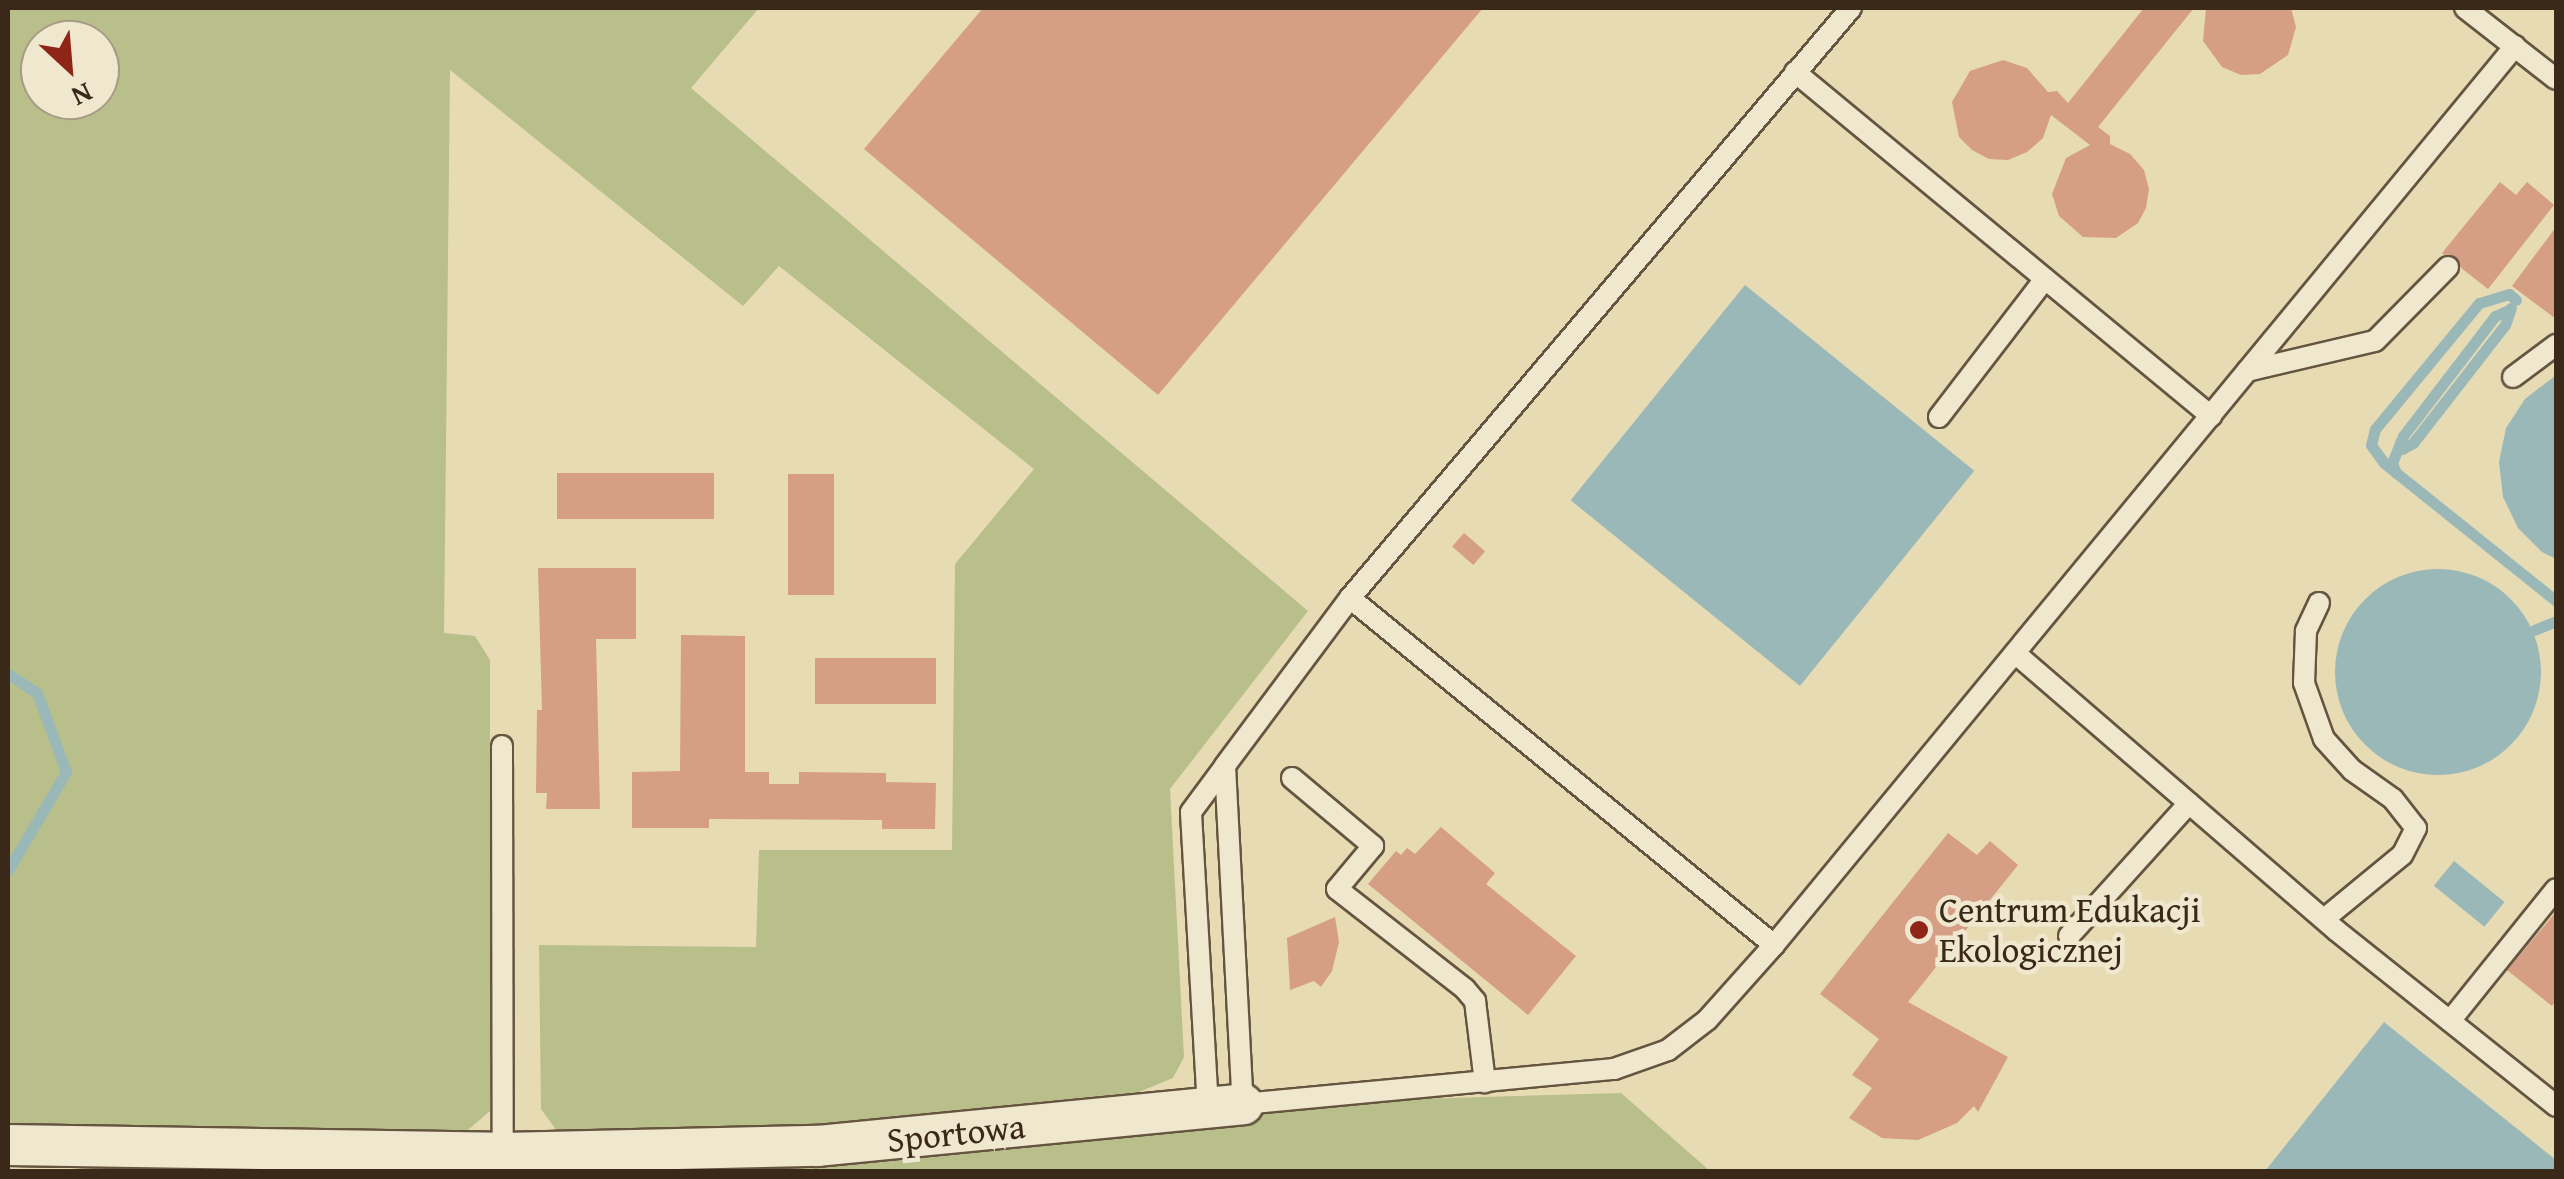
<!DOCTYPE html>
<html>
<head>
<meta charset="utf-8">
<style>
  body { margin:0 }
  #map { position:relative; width:2564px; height:1179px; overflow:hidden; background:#e7dbb4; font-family:"Gentium Book Plus",serif }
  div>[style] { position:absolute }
  .green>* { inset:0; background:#b9bf8a }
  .water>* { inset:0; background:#9bb8b8; transform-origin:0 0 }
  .round { border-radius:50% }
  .stream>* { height:11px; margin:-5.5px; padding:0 5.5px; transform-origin:5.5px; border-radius:5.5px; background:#9bb8b8 }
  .building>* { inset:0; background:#d69e84; transform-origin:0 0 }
  .roads { filter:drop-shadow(2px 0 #655540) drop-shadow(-2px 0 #655540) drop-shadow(0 2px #655540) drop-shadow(0 -2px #655540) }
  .service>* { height:20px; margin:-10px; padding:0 10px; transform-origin:10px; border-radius:10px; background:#efe8ce }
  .minor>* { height:40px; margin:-20px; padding:0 20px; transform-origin:20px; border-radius:20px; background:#efe8ce }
  .dots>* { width:28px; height:28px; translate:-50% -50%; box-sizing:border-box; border:5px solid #efe8ce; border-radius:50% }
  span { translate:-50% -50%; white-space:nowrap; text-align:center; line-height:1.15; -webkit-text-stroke:9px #efe8ce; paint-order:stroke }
  .poi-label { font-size:35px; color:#3a2819 }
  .left { translate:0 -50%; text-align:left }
  .street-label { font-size:35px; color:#3a2819 }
  .frame { position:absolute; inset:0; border:10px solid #3a2819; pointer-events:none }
  .north { position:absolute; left:20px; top:20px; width:100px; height:100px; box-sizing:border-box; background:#efe8ce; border:2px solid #a79b86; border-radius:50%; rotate:154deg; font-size:28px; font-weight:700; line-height:40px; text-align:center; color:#3a2819 }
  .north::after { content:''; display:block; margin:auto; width:35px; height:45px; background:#8f2418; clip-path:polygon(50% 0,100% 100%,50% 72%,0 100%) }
</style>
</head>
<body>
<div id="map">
  <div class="green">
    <i style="clip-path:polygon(evenodd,8px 8px,759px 8px,691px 88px,1308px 611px,1170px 789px,1184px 1057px,1173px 1078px,1139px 1092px,756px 1130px,557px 1131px,541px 1109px,539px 945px,756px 947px,759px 850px,952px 850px,955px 564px,1034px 469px,779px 266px,743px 306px,450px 70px,444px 633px,475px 636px,490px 660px,490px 1111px,461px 1136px,8px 1130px,8px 8px,40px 40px,100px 40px,100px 100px,40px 100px,40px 40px)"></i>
    <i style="clip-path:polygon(1621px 1093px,1710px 1171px,680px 1172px,1245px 1123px,1243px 1104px)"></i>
  </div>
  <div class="water">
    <i style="left:1745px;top:285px;width:295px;height:277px;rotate:39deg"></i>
    <i style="clip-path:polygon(2556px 375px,2556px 559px,2542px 552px,2518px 528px,2503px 497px,2499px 462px,2506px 428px,2525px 399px)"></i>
    <i class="round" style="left:2335px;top:569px;width:206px;height:206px"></i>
    <i style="left:2454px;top:861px;width:65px;height:32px;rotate:39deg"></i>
    <i style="clip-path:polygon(2384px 1022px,2556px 1160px,2556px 1171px,2265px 1171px)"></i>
  </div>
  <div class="stream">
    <i style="left:2516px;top:300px;width:9px;rotate:-139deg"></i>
    <i style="left:2509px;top:294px;width:31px;rotate:163deg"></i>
    <i style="left:2479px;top:303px;width:163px;rotate:129.5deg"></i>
    <i style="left:2375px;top:429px;width:16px;rotate:104deg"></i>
    <i style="left:2371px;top:445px;width:22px;rotate:54deg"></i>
    <i style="left:2384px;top:463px;width:221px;rotate:38.7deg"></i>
    <i style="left:2402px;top:449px;width:13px;rotate:-29deg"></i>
    <i style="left:2413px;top:443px;width:150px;rotate:-52.1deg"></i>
    <i style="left:2505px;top:325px;width:18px;rotate:-71deg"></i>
    <i style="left:2396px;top:473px;width:11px;rotate:-112deg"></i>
    <i style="left:2392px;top:463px;width:29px;rotate:-68deg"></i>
    <i style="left:2403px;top:436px;width:151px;rotate:-52.5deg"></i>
    <i style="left:2495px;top:316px;width:15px;rotate:-23deg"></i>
    <i style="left:2534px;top:630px;width:24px;rotate:-22deg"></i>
    <i style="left:8px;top:674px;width:35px;rotate:33deg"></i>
    <i style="left:37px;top:693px;width:84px;rotate:69.8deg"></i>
    <i style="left:66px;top:772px;width:114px;rotate:120.6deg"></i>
  </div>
  <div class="building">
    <i style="clip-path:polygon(983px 8px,1483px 8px,1158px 395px,864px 149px)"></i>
    <i style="clip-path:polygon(2144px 8px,2194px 8px,2098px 127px,2110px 136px,2110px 144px,2130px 154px,2144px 170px,2149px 189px,2146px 208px,2138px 223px,2116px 238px,2083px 237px,2059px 216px,2052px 194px,2066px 158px,2090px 145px,2051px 115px,2043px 138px,2027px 152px,2008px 160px,1989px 159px,1972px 150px,1959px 137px,1952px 102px,1970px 71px,2003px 60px,2027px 68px,2048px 92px,2057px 91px,2068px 103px)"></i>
    <i style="clip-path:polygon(2206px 8px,2291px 8px,2296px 27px,2288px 55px,2260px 74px,2241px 75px,2222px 67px,2203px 41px)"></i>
    <i style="clip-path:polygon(2500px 182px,2516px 195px,2527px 182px,2554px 205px,2488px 289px,2442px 253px)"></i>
    <i style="clip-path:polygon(2556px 227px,2556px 319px,2512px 286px)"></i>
    <i style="left:557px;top:473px;width:157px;height:46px"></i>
    <i style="left:788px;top:474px;width:46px;height:121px"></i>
    <i style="left:1464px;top:533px;width:28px;height:18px;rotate:41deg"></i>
    <i style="clip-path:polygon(538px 568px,636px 568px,636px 639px,596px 639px,600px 809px,546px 809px,547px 793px,536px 793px,537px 710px,542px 710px)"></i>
    <i style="clip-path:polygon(681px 635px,745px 636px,745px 772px,769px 772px,769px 784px,799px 784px,799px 772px,886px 773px,886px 782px,936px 783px,935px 829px,882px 829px,882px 820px,709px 819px,709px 828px,632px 828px,632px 772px,680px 771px)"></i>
    <i style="left:815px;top:658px;width:121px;height:46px"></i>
    <i style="clip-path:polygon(1441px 827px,1495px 873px,1486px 884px,1576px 956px,1528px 1015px,1368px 884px,1396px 851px,1401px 855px,1407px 848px,1415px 854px)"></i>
    <i style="clip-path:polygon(1948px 833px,1977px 855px,1990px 841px,2018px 865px,1908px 1002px,2008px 1057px,1978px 1112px,1974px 1106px,1957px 1123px,1918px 1140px,1882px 1138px,1849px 1118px,1872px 1088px,1852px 1075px,1879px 1039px,1820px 994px)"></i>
    <i style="clip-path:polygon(2556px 912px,2556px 1000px,2552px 1006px,2507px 970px)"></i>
    <i style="clip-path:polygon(1335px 917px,1339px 942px,1332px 971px,1321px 987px,1314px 981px,1290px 990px,1287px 938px)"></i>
  </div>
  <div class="roads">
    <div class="service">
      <i style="left:1851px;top:8px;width:774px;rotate:130.34deg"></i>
      <i style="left:1350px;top:598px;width:209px;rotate:126.7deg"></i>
      <i style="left:1225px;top:766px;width:338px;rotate:87deg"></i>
      <i style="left:1243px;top:1104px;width:373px;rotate:-5.4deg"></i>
      <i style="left:1614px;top:1069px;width:57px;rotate:-19.4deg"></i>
      <i style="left:1668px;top:1050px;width:49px;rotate:-37.6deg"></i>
      <i style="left:1707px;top:1020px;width:101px;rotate:-48.2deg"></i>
      <i style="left:1774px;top:945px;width:1165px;rotate:-50.5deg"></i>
      <i style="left:2465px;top:8px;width:115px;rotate:38deg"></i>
      <i style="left:1795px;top:72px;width:540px;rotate:39.59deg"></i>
      <i style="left:2247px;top:371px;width:131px;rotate:-13.2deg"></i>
      <i style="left:2375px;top:341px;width:104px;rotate:-45.4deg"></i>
      <i style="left:2513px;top:377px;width:54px;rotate:-36.7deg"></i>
      <i style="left:1939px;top:417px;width:174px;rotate:-52.5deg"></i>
      <i style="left:1350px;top:598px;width:548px;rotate:39.3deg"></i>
      <i style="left:2319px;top:603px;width:31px;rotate:115deg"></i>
      <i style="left:2306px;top:631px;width:52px;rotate:92.2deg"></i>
      <i style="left:2304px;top:683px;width:59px;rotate:70.3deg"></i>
      <i style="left:2324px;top:739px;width:42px;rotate:47.9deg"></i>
      <i style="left:2352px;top:770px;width:50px;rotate:35.3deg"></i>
      <i style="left:2393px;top:799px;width:37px;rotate:52deg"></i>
      <i style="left:2416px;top:828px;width:30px;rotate:117deg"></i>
      <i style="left:2402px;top:855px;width:101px;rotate:140.6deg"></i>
      <i style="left:2015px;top:653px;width:425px;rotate:40.8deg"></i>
      <i style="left:2337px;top:931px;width:280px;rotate:38.6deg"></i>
      <i style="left:502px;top:746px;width:407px;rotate:89.9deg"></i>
      <i style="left:1292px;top:778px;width:106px;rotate:40deg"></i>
      <i style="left:1373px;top:846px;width:56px;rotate:129.9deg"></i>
      <i style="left:1337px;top:889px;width:162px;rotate:38deg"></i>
      <i style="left:1465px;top:989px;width:16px;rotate:50deg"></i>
      <i style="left:1475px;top:1001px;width:82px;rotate:83deg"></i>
      <i style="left:2069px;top:936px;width:179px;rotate:-47.9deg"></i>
      <i style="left:2450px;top:1021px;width:169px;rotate:-51.2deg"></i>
      <i style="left:1208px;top:1108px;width:296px;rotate:-93.3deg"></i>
      <i style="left:1191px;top:812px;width:57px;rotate:-53.5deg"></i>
    </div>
    <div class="minor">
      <i style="left:8px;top:1145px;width:495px;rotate:0.9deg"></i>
      <i style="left:503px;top:1153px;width:315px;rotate:-1.3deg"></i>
      <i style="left:818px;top:1146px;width:427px;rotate:-5.6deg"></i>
    </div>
  </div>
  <div class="dots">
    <i style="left:1919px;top:930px;background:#8f2418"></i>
  </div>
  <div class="poi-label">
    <span class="left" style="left:1939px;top:930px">Centrum Edukacji<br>Ekologicznej</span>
  </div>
  <div class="street-label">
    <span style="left:956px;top:1133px;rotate:-6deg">Sportowa</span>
  </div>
  <div class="frame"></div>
  <div class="north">N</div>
</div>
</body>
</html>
